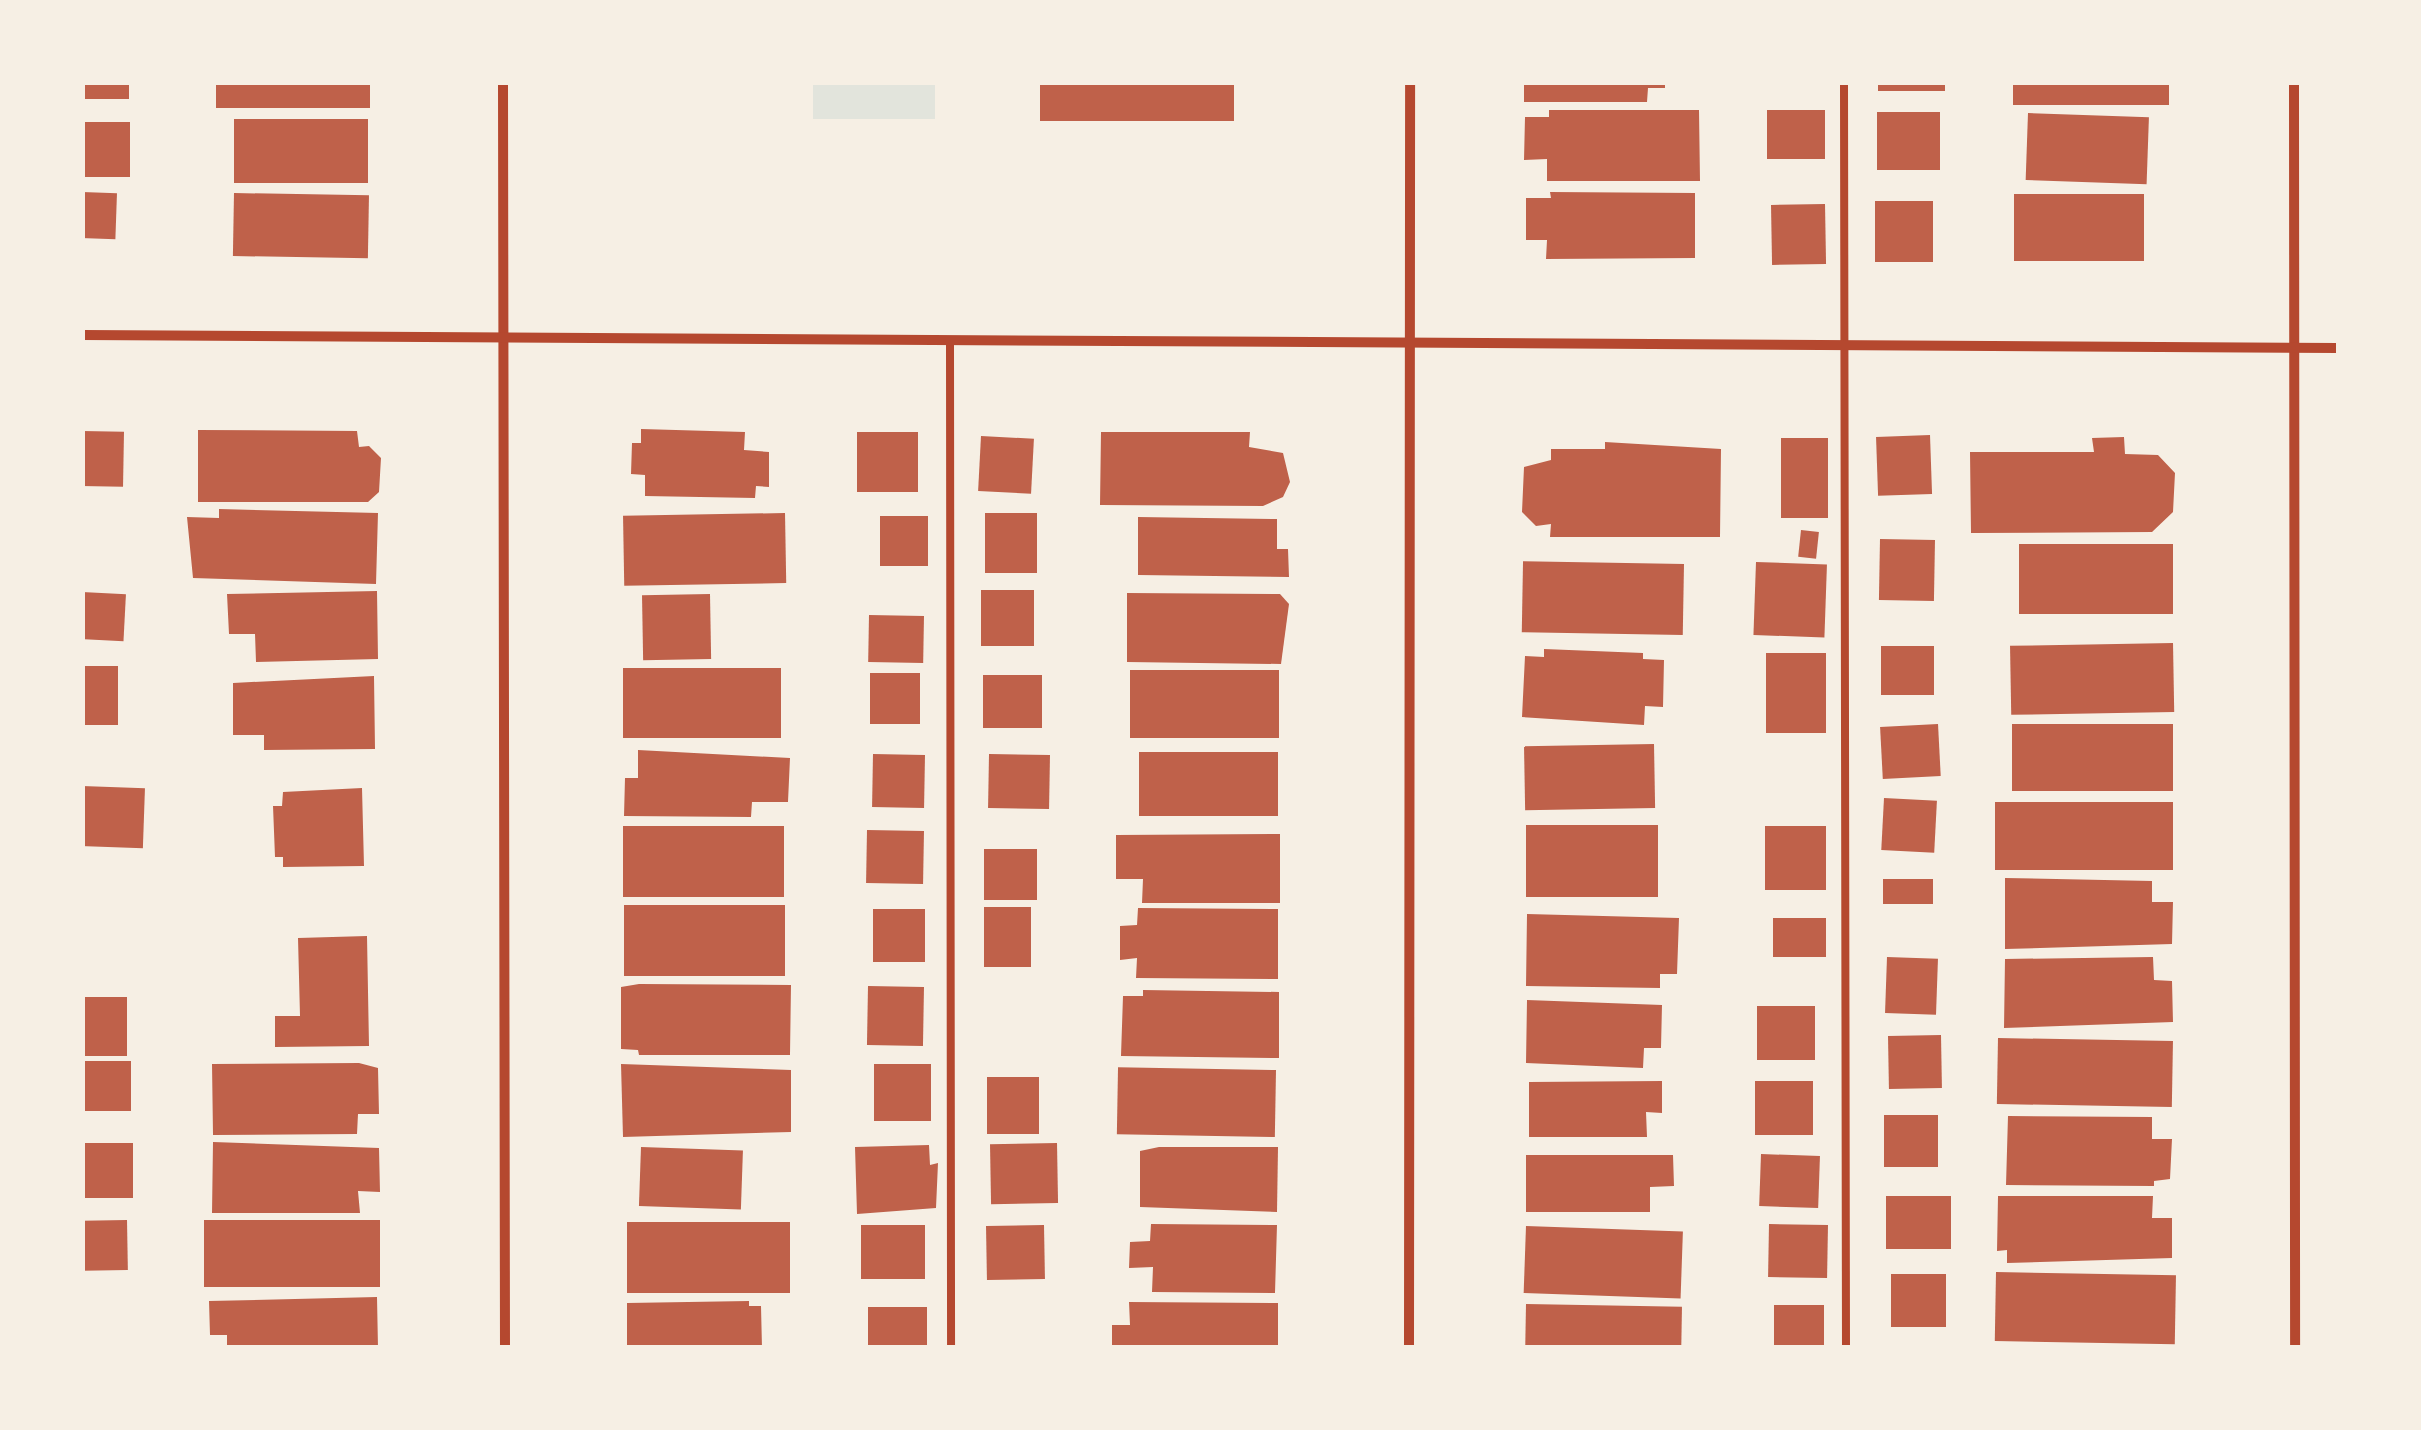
<!DOCTYPE html>
<html>
<head>
<meta charset="utf-8">
<style>
  body { margin:0 }
  #map { position:relative; width:2421px; height:1430px; overflow:hidden; background:#f6efe4; font-family:Raleway,sans-serif }
  div>[style] { position:absolute }
  .green>* { inset:0; background:#e2e4dc; transform-origin:0 0 }
  .building>* { inset:0; background:#bf614a; transform-origin:0 0 }
  .service>* { height:8px; margin:-4px; padding:0 4px; transform-origin:4px; border-radius:4px; background:#b5482f }
  .minor>* { height:10px; margin:-5px; padding:0 5px; transform-origin:5px; border-radius:5px; background:#b5482f }
  span { translate:-50% -50%; white-space:nowrap; text-align:center; line-height:1.15; -webkit-text-stroke:10px #f6efe4; paint-order:stroke }
  .frame { position:absolute; inset:0; border:85px solid #f6efe4; pointer-events:none }
</style>
</head>
<body>
<div id="map">
  <div class="green">
    <i style="left:813px;top:83px;width:122px;height:36px"></i>
  </div>
  <div class="building">
    <i style="left:82px;top:82px;width:47px;height:17px"></i>
    <i style="left:216px;top:82px;width:154px;height:26px"></i>
    <i style="left:1040px;top:82px;width:194px;height:39px"></i>
    <i style="clip-path:polygon(1524px 82px,1665px 82px,1665px 88px,1648px 88px,1647px 102px,1524px 102px)"></i>
    <i style="left:1878px;top:82px;width:67px;height:9px"></i>
    <i style="left:2013px;top:82px;width:156px;height:23px"></i>
    <i style="clip-path:polygon(1549px 110px,1699px 110px,1700px 181px,1547px 181px,1547px 159px,1524px 160px,1525px 117px,1549px 117px)"></i>
    <i style="left:1767px;top:110px;width:58px;height:49px"></i>
    <i style="left:1877px;top:112px;width:63px;height:58px"></i>
    <i style="left:2028px;top:113px;width:121px;height:67px;rotate:2deg"></i>
    <i style="left:234px;top:119px;width:134px;height:64px"></i>
    <i style="left:82px;top:122px;width:48px;height:55px"></i>
    <i style="left:82px;top:192px;width:35px;height:46px;rotate:2deg"></i>
    <i style="clip-path:polygon(1550px 192px,1695px 193px,1695px 258px,1546px 259px,1547px 240px,1526px 240px,1526px 198px,1551px 198px)"></i>
    <i style="left:234px;top:193px;width:135px;height:63px;rotate:1deg"></i>
    <i style="left:2014px;top:194px;width:130px;height:67px"></i>
    <i style="left:1875px;top:201px;width:58px;height:61px"></i>
    <i style="left:1825px;top:204px;width:60px;height:54px;rotate:89deg"></i>
    <i style="clip-path:polygon(641px 429px,745px 432px,744px 450px,769px 452px,769px 487px,756px 486px,755px 498px,645px 496px,645px 475px,631px 474px,632px 443px,641px 443px)"></i>
    <i style="clip-path:polygon(198px 430px,357px 431px,359px 447px,369px 446px,381px 458px,379px 492px,368px 502px,198px 502px)"></i>
    <i style="left:82px;top:431px;width:42px;height:55px;rotate:1deg"></i>
    <i style="left:857px;top:432px;width:61px;height:60px"></i>
    <i style="clip-path:polygon(1101px 432px,1250px 432px,1249px 447px,1283px 453px,1290px 482px,1283px 497px,1263px 506px,1100px 505px)"></i>
    <i style="left:1930px;top:435px;width:59px;height:54px;rotate:88deg"></i>
    <i style="left:981px;top:436px;width:53px;height:55px;rotate:3deg"></i>
    <i style="clip-path:polygon(2124px 437px,2125px 454px,2158px 455px,2175px 473px,2173px 512px,2152px 532px,1971px 533px,1970px 452px,2094px 452px,2092px 438px)"></i>
    <i style="left:1781px;top:438px;width:47px;height:80px"></i>
    <i style="clip-path:polygon(1605px 442px,1721px 449px,1720px 537px,1550px 537px,1551px 524px,1536px 526px,1522px 512px,1524px 467px,1551px 460px,1551px 449px,1605px 449px)"></i>
    <i style="clip-path:polygon(219px 509px,378px 513px,376px 584px,193px 578px,187px 517px,219px 518px)"></i>
    <i style="left:785px;top:513px;width:70px;height:162px;rotate:89deg"></i>
    <i style="left:985px;top:513px;width:52px;height:60px"></i>
    <i style="left:880px;top:516px;width:48px;height:50px"></i>
    <i style="clip-path:polygon(1138px 517px,1277px 519px,1277px 549px,1288px 549px,1289px 577px,1138px 575px)"></i>
    <i style="left:1801px;top:530px;width:18px;height:27px;rotate:6deg"></i>
    <i style="left:1880px;top:539px;width:55px;height:61px;rotate:1deg"></i>
    <i style="left:2019px;top:544px;width:154px;height:70px"></i>
    <i style="left:1756px;top:562px;width:71px;height:73px;rotate:2deg"></i>
    <i style="left:1684px;top:564px;width:71px;height:161px;rotate:91deg"></i>
    <i style="left:981px;top:590px;width:53px;height:56px"></i>
    <i style="clip-path:polygon(377px 591px,378px 659px,256px 662px,255px 634px,229px 634px,227px 594px)"></i>
    <i style="left:82px;top:592px;width:44px;height:47px;rotate:3deg"></i>
    <i style="clip-path:polygon(1127px 593px,1280px 594px,1289px 604px,1281px 664px,1127px 662px)"></i>
    <i style="left:710px;top:594px;width:65px;height:68px;rotate:89deg"></i>
    <i style="left:869px;top:615px;width:55px;height:47px;rotate:1deg"></i>
    <i style="left:2173px;top:643px;width:69px;height:163px;rotate:89deg"></i>
    <i style="left:1881px;top:646px;width:53px;height:49px"></i>
    <i style="clip-path:polygon(1544px 649px,1643px 653px,1643px 659px,1664px 660px,1663px 707px,1645px 706px,1644px 725px,1522px 717px,1525px 656px,1544px 657px)"></i>
    <i style="left:1766px;top:653px;width:60px;height:80px"></i>
    <i style="left:82px;top:666px;width:36px;height:59px"></i>
    <i style="left:623px;top:668px;width:158px;height:70px"></i>
    <i style="left:1279px;top:670px;width:68px;height:149px;rotate:90deg"></i>
    <i style="left:870px;top:673px;width:50px;height:51px"></i>
    <i style="left:983px;top:675px;width:59px;height:53px"></i>
    <i style="clip-path:polygon(374px 676px,375px 749px,264px 750px,264px 735px,233px 735px,233px 683px)"></i>
    <i style="left:1938px;top:724px;width:52px;height:58px;rotate:87deg"></i>
    <i style="left:2012px;top:724px;width:161px;height:67px"></i>
    <i style="left:1654px;top:744px;width:64px;height:130px;rotate:89deg"></i>
    <i style="clip-path:polygon(638px 750px,790px 758px,788px 802px,752px 802px,751px 817px,624px 816px,625px 778px,638px 778px)"></i>
    <i style="left:1139px;top:752px;width:139px;height:64px"></i>
    <i style="left:873px;top:754px;width:52px;height:53px;rotate:1deg"></i>
    <i style="left:1050px;top:755px;width:54px;height:61px;rotate:91deg"></i>
    <i style="left:82px;top:786px;width:63px;height:60px;rotate:2deg"></i>
    <i style="clip-path:polygon(362px 788px,364px 866px,283px 867px,283px 857px,275px 857px,273px 806px,282px 806px,283px 792px)"></i>
    <i style="left:1884px;top:798px;width:53px;height:52px;rotate:3deg"></i>
    <i style="left:1995px;top:802px;width:178px;height:68px"></i>
    <i style="left:1526px;top:825px;width:132px;height:72px"></i>
    <i style="left:623px;top:826px;width:161px;height:71px"></i>
    <i style="left:1765px;top:826px;width:61px;height:64px"></i>
    <i style="left:867px;top:830px;width:57px;height:53px;rotate:1deg"></i>
    <i style="clip-path:polygon(1280px 834px,1280px 903px,1142px 903px,1143px 879px,1116px 879px,1116px 835px)"></i>
    <i style="left:984px;top:849px;width:53px;height:51px"></i>
    <i style="clip-path:polygon(2005px 878px,2152px 881px,2152px 902px,2173px 902px,2172px 944px,2005px 949px)"></i>
    <i style="left:1883px;top:879px;width:50px;height:25px"></i>
    <i style="left:624px;top:905px;width:161px;height:71px"></i>
    <i style="left:984px;top:907px;width:47px;height:60px"></i>
    <i style="clip-path:polygon(1138px 908px,1278px 909px,1278px 979px,1136px 978px,1137px 958px,1120px 960px,1120px 926px,1137px 925px)"></i>
    <i style="left:873px;top:909px;width:52px;height:53px"></i>
    <i style="clip-path:polygon(1527px 914px,1679px 918px,1677px 974px,1660px 974px,1660px 988px,1526px 986px)"></i>
    <i style="left:1773px;top:918px;width:53px;height:39px"></i>
    <i style="clip-path:polygon(367px 936px,369px 1046px,275px 1047px,275px 1016px,300px 1016px,298px 938px)"></i>
    <i style="left:1887px;top:957px;width:51px;height:56px;rotate:2deg"></i>
    <i style="clip-path:polygon(2153px 957px,2154px 980px,2172px 981px,2173px 1022px,2004px 1028px,2005px 959px)"></i>
    <i style="clip-path:polygon(639px 984px,791px 985px,790px 1055px,639px 1055px,638px 1050px,621px 1049px,621px 987px)"></i>
    <i style="left:868px;top:986px;width:56px;height:59px;rotate:1deg"></i>
    <i style="clip-path:polygon(1143px 990px,1279px 992px,1279px 1058px,1121px 1056px,1123px 996px,1143px 996px)"></i>
    <i style="left:82px;top:997px;width:45px;height:59px"></i>
    <i style="clip-path:polygon(1527px 1000px,1662px 1005px,1661px 1048px,1644px 1048px,1643px 1068px,1526px 1063px)"></i>
    <i style="left:1757px;top:1006px;width:58px;height:54px"></i>
    <i style="left:1941px;top:1035px;width:53px;height:53px;rotate:89deg"></i>
    <i style="left:1998px;top:1038px;width:175px;height:66px;rotate:1deg"></i>
    <i style="left:131px;top:1061px;width:50px;height:49px;rotate:90deg"></i>
    <i style="clip-path:polygon(359px 1063px,378px 1068px,379px 1114px,358px 1114px,357px 1134px,213px 1135px,212px 1064px)"></i>
    <i style="clip-path:polygon(621px 1064px,791px 1070px,791px 1132px,623px 1137px)"></i>
    <i style="left:874px;top:1064px;width:57px;height:57px"></i>
    <i style="left:1276px;top:1070px;width:67px;height:158px;rotate:91deg"></i>
    <i style="left:987px;top:1077px;width:52px;height:57px"></i>
    <i style="clip-path:polygon(1662px 1081px,1662px 1113px,1646px 1112px,1647px 1137px,1529px 1137px,1529px 1082px)"></i>
    <i style="left:1755px;top:1081px;width:58px;height:54px"></i>
    <i style="left:1884px;top:1115px;width:54px;height:52px"></i>
    <i style="clip-path:polygon(2008px 1116px,2152px 1117px,2152px 1139px,2172px 1139px,2170px 1179px,2154px 1181px,2154px 1186px,2006px 1185px)"></i>
    <i style="clip-path:polygon(213px 1142px,379px 1148px,380px 1192px,358px 1191px,360px 1213px,212px 1213px)"></i>
    <i style="left:133px;top:1143px;width:55px;height:51px;rotate:90deg"></i>
    <i style="left:1057px;top:1143px;width:60px;height:67px;rotate:89deg"></i>
    <i style="clip-path:polygon(929px 1145px,930px 1165px,938px 1163px,936px 1208px,857px 1214px,855px 1147px)"></i>
    <i style="left:641px;top:1147px;width:102px;height:59px;rotate:2deg"></i>
    <i style="clip-path:polygon(1159px 1147px,1278px 1147px,1277px 1212px,1140px 1207px,1140px 1151px)"></i>
    <i style="left:1761px;top:1154px;width:59px;height:52px;rotate:2deg"></i>
    <i style="clip-path:polygon(1526px 1155px,1673px 1155px,1674px 1186px,1650px 1187px,1650px 1212px,1526px 1212px)"></i>
    <i style="left:1886px;top:1196px;width:65px;height:53px"></i>
    <i style="clip-path:polygon(1998px 1196px,2153px 1196px,2152px 1218px,2172px 1218px,2172px 1258px,2007px 1263px,2007px 1250px,1997px 1251px)"></i>
    <i style="left:127px;top:1220px;width:50px;height:45px;rotate:89deg"></i>
    <i style="left:204px;top:1220px;width:176px;height:67px"></i>
    <i style="left:627px;top:1222px;width:163px;height:71px"></i>
    <i style="clip-path:polygon(1151px 1224px,1277px 1225px,1275px 1293px,1152px 1292px,1153px 1267px,1129px 1268px,1130px 1242px,1150px 1241px)"></i>
    <i style="left:1769px;top:1224px;width:59px;height:53px;rotate:1deg"></i>
    <i style="left:861px;top:1225px;width:64px;height:54px"></i>
    <i style="left:1044px;top:1225px;width:54px;height:58px;rotate:89deg"></i>
    <i style="left:1526px;top:1226px;width:157px;height:67px;rotate:2deg"></i>
    <i style="left:1996px;top:1272px;width:180px;height:69px;rotate:1deg"></i>
    <i style="left:1891px;top:1274px;width:55px;height:53px"></i>
    <i style="clip-path:polygon(377px 1297px,378px 1348px,227px 1348px,227px 1335px,210px 1335px,209px 1301px)"></i>
    <i style="clip-path:polygon(749px 1301px,749px 1306px,761px 1306px,762px 1348px,627px 1348px,627px 1303px)"></i>
    <i style="clip-path:polygon(1129px 1302px,1278px 1303px,1278px 1348px,1112px 1348px,1112px 1325px,1130px 1325px)"></i>
    <i style="left:1526px;top:1304px;width:156px;height:44px;rotate:1deg"></i>
    <i style="left:1774px;top:1305px;width:50px;height:43px"></i>
    <i style="left:927px;top:1307px;width:41px;height:59px;rotate:90deg"></i>
  </div>
  <div class="service">
    <i style="left:1844px;top:82px;width:1266px;rotate:89.91deg"></i>
    <i style="left:950px;top:341px;width:1007px;rotate:89.94deg"></i>
  </div>
  <div class="minor">
    <i style="left:503px;top:82px;width:1266px;rotate:89.91deg"></i>
    <i style="left:2294px;top:82px;width:1266px;rotate:89.95deg"></i>
    <i style="left:82px;top:335px;width:2256px;rotate:0.33deg"></i>
    <i style="left:1409px;top:1348px;width:1266px;rotate:-89.95deg"></i>
  </div>
  <div class="frame"></div>
</div>
</body>
</html>
